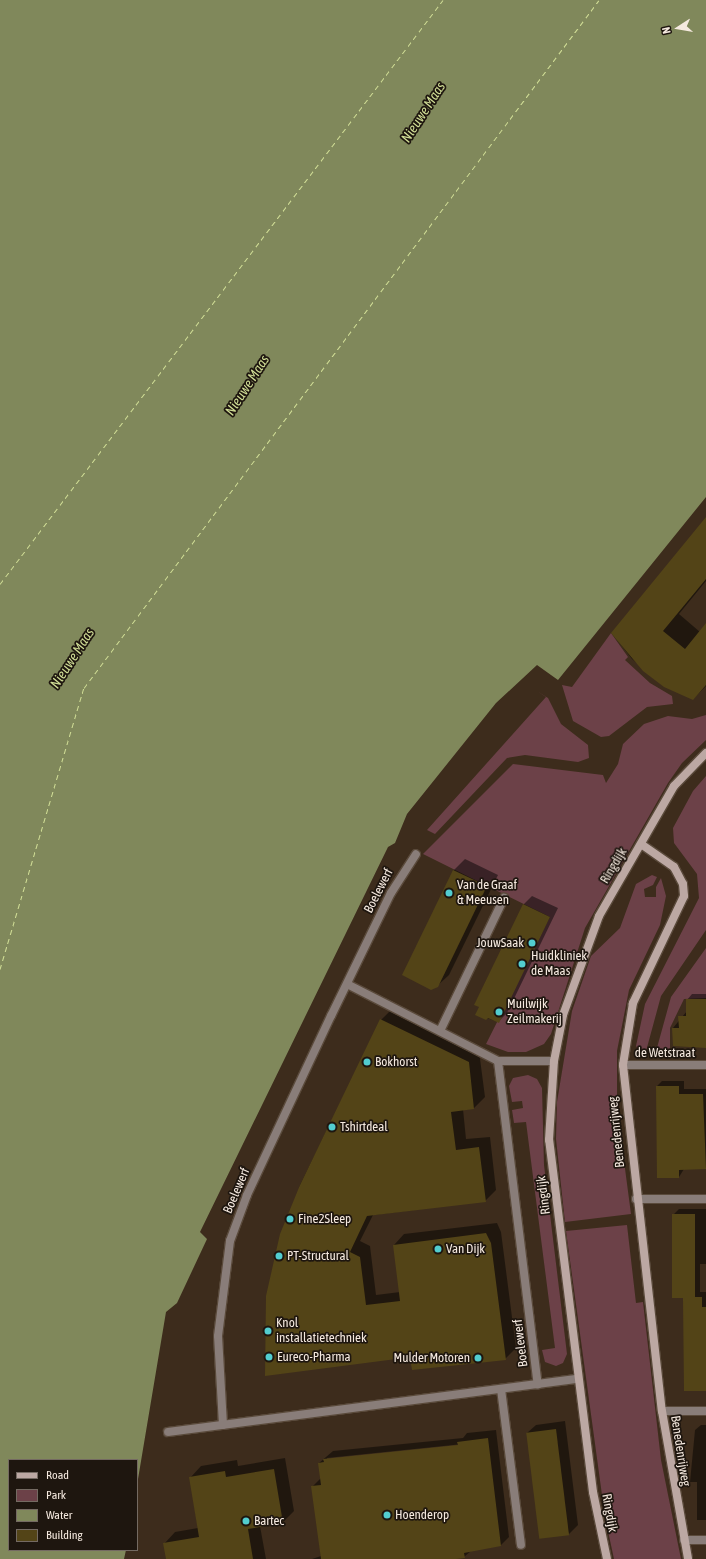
<!DOCTYPE html>
<html>
<head>
<meta charset="utf-8">
<style>
  body { margin:0 }
  #map { position:relative; width:706px; height:1559px; overflow:hidden; background:#3d2c1c; font-family:"Asap Condensed",sans-serif }
  div>[style] { position:absolute }
  .green>* { inset:0; background:#6c4148 }
  .water>* { inset:0; background:#80885b }
  .shadow>* { inset:0; background:#0007 }
  .ferry>* { height:1px; margin-top:-0.5px; transform-origin:0; background:repeating-linear-gradient(90deg,#d1de96 0 5px,transparent 0 9px) }
  .building>* { inset:0; background:#534417; transform-origin:0 0 }
  .roads { filter:drop-shadow(1px 0 #5a4a3b) drop-shadow(-1px 0 #5a4a3b) drop-shadow(0 1px #5a4a3b) drop-shadow(0 -1px #5a4a3b) }
  .street>* { height:8px; margin:-4px; padding:0 4px; transform-origin:4px; border-radius:4px; background:#897d79 }
  .secondary>* { height:8px; margin:-4px; padding:0 4px; transform-origin:4px; border-radius:4px; background:#bca8a3 }
  .dots>* { width:11px; height:11px; translate:-50% -50%; box-sizing:border-box; border:2px solid #1e160f; border-radius:50% }
  span { translate:-50% -50%; white-space:nowrap; text-align:center; line-height:1.15; -webkit-text-stroke:3.5px #1e160f; paint-order:stroke }
  .street-label { font-size:13px; color:#f5e9df }
  .poi-label { font-size:13px; color:#f5e9df }
  .left { translate:0 -50%; text-align:left }
  .right { translate:-100% -50%; text-align:right }
  .water-label { font-size:14px; color:#d1de96; font-style:italic }
  .legend { position:absolute; left:8px; top:1459px; width:130px; height:92px; box-sizing:border-box; background:#1e160f; border:1px solid #746a62; margin:0; padding:5px 7px; list-style:none; font-size:12px; color:#f5e9df }
  .legend li { display:flex; align-items:center; gap:8px; height:20px }
  .legend b { width:20px; border:1px solid #746a62 }
  .north { position:absolute; left:658px; top:8px; width:40px; height:40px; -webkit-text-stroke:3px #1e160f; paint-order:stroke; rotate:258deg; font-size:11px; font-weight:700; line-height:16px; text-align:center; color:#f5e9df }
  .north::after { content:''; display:block; margin:auto; width:14px; height:18px; background:#f5e9df; clip-path:polygon(50% 0,100% 100%,50% 72%,0 100%) }
</style>
</head>
<body>
<div id="map">
  <div class="green">
    <i style="clip-path:polygon(611px 633px,628px 657px,625px 660px,650px 683px,672px 696px,673px 704px,647px 707px,609px 736px,601px 737px,573px 721px,562px 685px,572px 687px)"></i>
    <i style="clip-path:polygon(537px 691px,548px 698px,561px 724px,588px 745px,589px 758px,578px 762px,525px 755px,507px 758px,435px 834px,427px 830px,546px 697px)"></i>
    <i style="clip-path:polygon(706px 715px,706px 740px,682px 763px,668px 783px,585px 928px,551px 1034px,544px 1044px,526px 1052px,508px 1052px,486px 1044px,550px 917px,423px 854px,513px 764px,603px 775px,606px 783px,618px 764px,623px 744px,644px 724px,668px 716px,692px 719px)"></i>
    <i style="clip-path:polygon(706px 776px,706px 930px,661px 996px,645px 1055px,642px 1055px,636px 1046px,645px 1004px,699px 898px,697px 874px,674px 843px,673px 828px,693px 791px)"></i>
    <i style="clip-path:polygon(652px 875px,657px 877px,653px 885px,644px 889px,645px 897px,656px 897px,656px 887px,661px 878px,666px 896px,660px 925px,629px 990px,617px 1051px,617px 1108px,631px 1214px,565px 1222px,556px 1139px,557px 1102px,572px 1011px,591px 956px,620px 928px,636px 884px)"></i>
    <i style="clip-path:polygon(706px 948px,706px 998px,684px 999px,670px 1028px,670px 1055px,655px 1055px,671px 997px)"></i>
    <i style="clip-path:polygon(528px 1075px,537px 1079px,542px 1088px,544px 1165px,567px 1354px,563px 1363px,556px 1366px,545px 1362px,542px 1350px,555px 1348px,526px 1122px,514px 1123px,512px 1110px,523px 1108px,522px 1101px,512px 1102px,509px 1086px,513px 1078px)"></i>
    <i style="clip-path:polygon(627px 1225px,636px 1303px,643px 1302px,661px 1460px,681px 1559px,614px 1559px,605px 1517px,566px 1231px)"></i>
  </div>
  <div class="water">
    <i style="clip-path:polygon(0 0,706px 0,706px 497px,558px 680px,537px 665px,496px 703px,407px 814px,395px 843px,388px 847px,200px 1232px,207px 1239px,177px 1303px,166px 1312px,137px 1485px,137px 1460px,9px 1460px,9px 1550px,126px 1550px,124px 1559px,0 1559px)"></i>
  </div>
  <div class="shadow">
    <i style="clip-path:polygon(706px 519px,706px 581px,679px 614px,700px 632px,706px 624px,706px 686px,693px 699px,665px 686px,632px 659px,612px 633px)"></i>
    <i style="clip-path:polygon(465px 859px,498px 875px,449px 975px,437px 986px,403px 975px,454px 870px)"></i>
    <i style="clip-path:polygon(532px 896px,558px 908px,507px 1013px,498px 1022px,476px 1014px,480px 1007px,475px 1004px,524px 904px)"></i>
    <i style="clip-path:polygon(692px 994px,706px 994px,706px 1045px,673px 1028px,687px 1011px,687px 1000px)"></i>
    <i style="clip-path:polygon(392px 1009px,479px 1051px,485px 1097px,474px 1108px,463px 1109px,466px 1139px,490px 1137px,496px 1190px,485px 1201px,373px 1215px,360px 1241px,370px 1246px,376px 1295px,400px 1292px,394px 1245px,404px 1234px,497px 1223px,501px 1232px,516px 1348px,505px 1359px,404px 1357px,266px 1375px,300px 1185px,381px 1020px)"></i>
    <i style="clip-path:polygon(662px 1081px,684px 1081px,684px 1089px,706px 1089px,706px 1168px,684px 1169px,679px 1177px,657px 1086px)"></i>
    <i style="clip-path:polygon(679px 1209px,706px 1209px,706px 1264px,700px 1264px,700px 1292px,706px 1292px,706px 1390px,684px 1297px,673px 1215px)"></i>
    <i style="clip-path:polygon(565px 1421px,578px 1525px,569px 1534px,527px 1433px,536px 1425px)"></i>
    <i style="clip-path:polygon(701px 1425px,706px 1425px,706px 1520px,697px 1520px,697px 1482px,690px 1482px,695px 1430px)"></i>
    <i style="clip-path:polygon(evenodd,496px 1430px,509px 1537px,501px 1545px,471px 1551px,464px 1557px,443px 1559px,312px 1559px,321px 1556px,313px 1486px,321px 1478px,319px 1463px,333px 1451px,463px 1438px,467px 1433px,496px 1430px,463px 1444px,463px 1446px,327px 1460px,327px 1458px,463px 1444px)"></i>
    <i style="clip-path:polygon(285px 1458px,294px 1511px,283px 1522px,260px 1526px,266px 1559px,167px 1559px,164px 1544px,175px 1532px,198px 1528px,190px 1478px,201px 1466px,237px 1460px,238px 1466px)"></i>
  </div>
  <div class="ferry">
    <i style="left:0;top:584px;width:733px;rotate:-52.82deg"></i>
    <i style="left:0;top:969px;width:293px;rotate:-73.4deg"></i>
    <i style="left:84px;top:688px;width:859px;rotate:-53.18deg"></i>
  </div>
  <div class="building">
    <i style="clip-path:polygon(706px 517px,706px 579px,663px 631px,685px 649px,706px 623px,706px 685px,693px 700px,664px 687px,643px 671px,611px 633px)"></i>
    <i style="clip-path:polygon(453px 870px,487px 886px,438px 987px,431px 990px,402px 975px)"></i>
    <i style="clip-path:polygon(523px 904px,550px 917px,499px 1023px,488px 1018px,486px 1020px,475px 1015px,479px 1007px,474px 1005px)"></i>
    <i style="clip-path:polygon(686px 999px,706px 999px,706px 1048px,673px 1046px,672px 1028px,679px 1028px,678px 1016px,686px 1016px)"></i>
    <i style="clip-path:polygon(380px 1019px,469px 1062px,474px 1109px,451px 1112px,456px 1150px,479px 1147px,486px 1202px,367px 1216px,350px 1252px,360px 1257px,366px 1305px,400px 1301px,393px 1245px,486px 1233px,491px 1243px,506px 1360px,412px 1370px,410px 1358px,404px 1358px,265px 1376px,266px 1296px,280px 1234px,300px 1185px)"></i>
    <i style="clip-path:polygon(656px 1086px,679px 1086px,679px 1094px,703px 1094px,706px 1169px,679px 1170px,679px 1178px,657px 1178px)"></i>
    <i style="clip-path:polygon(672px 1214px,695px 1214px,695px 1297px,702px 1297px,702px 1307px,706px 1307px,706px 1391px,684px 1391px,683px 1298px,672px 1298px)"></i>
    <i style="left:556px;top:1429px;width:107px;height:30px;rotate:83deg"></i>
    <i style="clip-path:polygon(488px 1438px,501px 1546px,464px 1553px,465px 1558px,456px 1559px,321px 1559px,311px 1486px,321px 1485px,318px 1463px,324px 1462px,323px 1459px,458px 1445px,457px 1442px)"></i>
    <i style="clip-path:polygon(274px 1469px,283px 1523px,248px 1529px,253px 1559px,166px 1559px,163px 1543px,199px 1537px,189px 1477px,225px 1471px,226px 1477px)"></i>
  </div>
  <div class="roads">
    <div class="street">
      <i style="left:347px;top:984px;width:169px;rotate:27deg"></i>
      <i style="left:498px;top:1061px;width:56px"></i>
      <i style="left:440px;top:1031px;width:148px;rotate:-64.3deg"></i>
      <i style="left:498px;top:1061px;width:326px;rotate:83deg"></i>
      <i style="left:623px;top:1065px;width:83px"></i>
      <i style="left:636px;top:1199px;width:70px"></i>
      <i style="left:501px;top:1389px;width:157px;rotate:82.7deg"></i>
      <i style="left:662px;top:1411px;width:44px"></i>
      <i style="left:223px;top:1425px;width:89px;rotate:-93.2deg"></i>
      <i style="left:218px;top:1336px;width:96px;rotate:-82.8deg"></i>
      <i style="left:230px;top:1241px;width:49px;rotate:-69.7deg"></i>
      <i style="left:247px;top:1195px;width:198px;rotate:-64.9deg"></i>
      <i style="left:331px;top:1016px;width:137px;rotate:-64deg"></i>
      <i style="left:391px;top:893px;width:46px;rotate:-57.3deg"></i>
      <i style="left:168px;top:1432px;width:413px;rotate:-7.4deg"></i>
      <i style="left:684px;top:1540px;width:22px"></i>
    </div>
    <div class="secondary">
      <i style="left:641px;top:844px;width:40px;rotate:34.9deg"></i>
      <i style="left:674px;top:867px;width:19px;rotate:62deg"></i>
      <i style="left:683px;top:884px;width:12px;rotate:85deg"></i>
      <i style="left:684px;top:896px;width:119px;rotate:115.5deg"></i>
      <i style="left:633px;top:1003px;width:63px;rotate:99.2deg"></i>
      <i style="left:623px;top:1065px;width:348px;rotate:83.6deg"></i>
      <i style="left:662px;top:1411px;width:150px;rotate:80deg"></i>
      <i style="left:607px;top:1559px;width:68px;rotate:-101.8deg"></i>
      <i style="left:593px;top:1492px;width:355px;rotate:-97.1deg"></i>
      <i style="left:549px;top:1140px;width:79px;rotate:-86.4deg"></i>
      <i style="left:554px;top:1061px;width:47px;rotate:-78.9deg"></i>
      <i style="left:563px;top:1015px;width:105px;rotate:-70deg"></i>
      <i style="left:599px;top:916px;width:150px;rotate:-60deg"></i>
      <i style="left:674px;top:786px;width:46px;rotate:-45.9deg"></i>
    </div>
  </div>
  <div class="dots">
    <i style="left:449px;top:893px;background:#52cdcf"></i>
    <i style="left:532px;top:943px;background:#52cdcf"></i>
    <i style="left:522px;top:964px;background:#52cdcf"></i>
    <i style="left:499px;top:1012px;background:#52cdcf"></i>
    <i style="left:367px;top:1062px;background:#52cdcf"></i>
    <i style="left:332px;top:1127px;background:#52cdcf"></i>
    <i style="left:290px;top:1219px;background:#52cdcf"></i>
    <i style="left:438px;top:1249px;background:#52cdcf"></i>
    <i style="left:279px;top:1256px;background:#52cdcf"></i>
    <i style="left:268px;top:1331px;background:#52cdcf"></i>
    <i style="left:269px;top:1357px;background:#52cdcf"></i>
    <i style="left:478px;top:1358px;background:#52cdcf"></i>
    <i style="left:387px;top:1515px;background:#52cdcf"></i>
    <i style="left:246px;top:1521px;background:#52cdcf"></i>
  </div>
  <div class="street-label">
    <span style="left:614px;top:866px;rotate:-59deg">Ringdijk</span>
    <span style="left:379px;top:891px;rotate:-63deg">Boelewerf</span>
    <span style="left:665px;top:1053px">de Wetstraat</span>
    <span style="left:617px;top:1132px;rotate:-96deg">Benedenrijweg</span>
    <span style="left:237px;top:1191px;rotate:-67deg">Boelewerf</span>
    <span style="left:544px;top:1195px;rotate:-97deg">Ringdijk</span>
    <span style="left:521px;top:1343px;rotate:-97deg">Boelewerf</span>
    <span style="left:680px;top:1451px;rotate:81deg">Benedenrijweg</span>
    <span style="left:609px;top:1513px;rotate:80deg">Ringdijk</span>
  </div>
  <div class="poi-label">
    <span class="left" style="left:457px;top:893px">Van de Graaf<br>&amp; Meeusen</span>
    <span class="right" style="left:524px;top:943px">JouwSaak</span>
    <span class="left" style="left:531px;top:964px">Huidkliniek<br>de Maas</span>
    <span class="left" style="left:507px;top:1012px">Muilwijk<br>Zeilmakerij</span>
    <span class="left" style="left:375px;top:1062px">Bokhorst</span>
    <span class="left" style="left:340px;top:1127px">Tshirtdeal</span>
    <span class="left" style="left:298px;top:1219px">Fine2Sleep</span>
    <span class="left" style="left:446px;top:1249px">Van Dijk</span>
    <span class="left" style="left:287px;top:1256px">PT-Structural</span>
    <span class="left" style="left:276px;top:1331px">Knol<br>installatietechniek</span>
    <span class="left" style="left:277px;top:1357px">Eureco-Pharma</span>
    <span class="right" style="left:470px;top:1358px">Mulder Motoren</span>
    <span class="left" style="left:395px;top:1515px">Hoenderop</span>
    <span class="left" style="left:254px;top:1521px">Bartec</span>
  </div>
  <div class="water-label">
    <span style="left:423px;top:112px;rotate:-57deg">Nieuwe Maas</span>
    <span style="left:247px;top:385px;rotate:-57deg">Nieuwe Maas</span>
    <span style="left:72px;top:658px;rotate:-57deg">Nieuwe Maas</span>
  </div>
  <ul class="legend">
  <li><b style="height:5px;background:#bca8a3"></b>Road</li>
  <li><b style="height:11px;background:#6c4148"></b>Park</li>
  <li><b style="height:11px;background:#80885b"></b>Water</li>
  <li><b style="height:11px;background:#534417"></b>Building</li>
  </ul>
  <div class="north">N</div>
</div>
</body>
</html>
